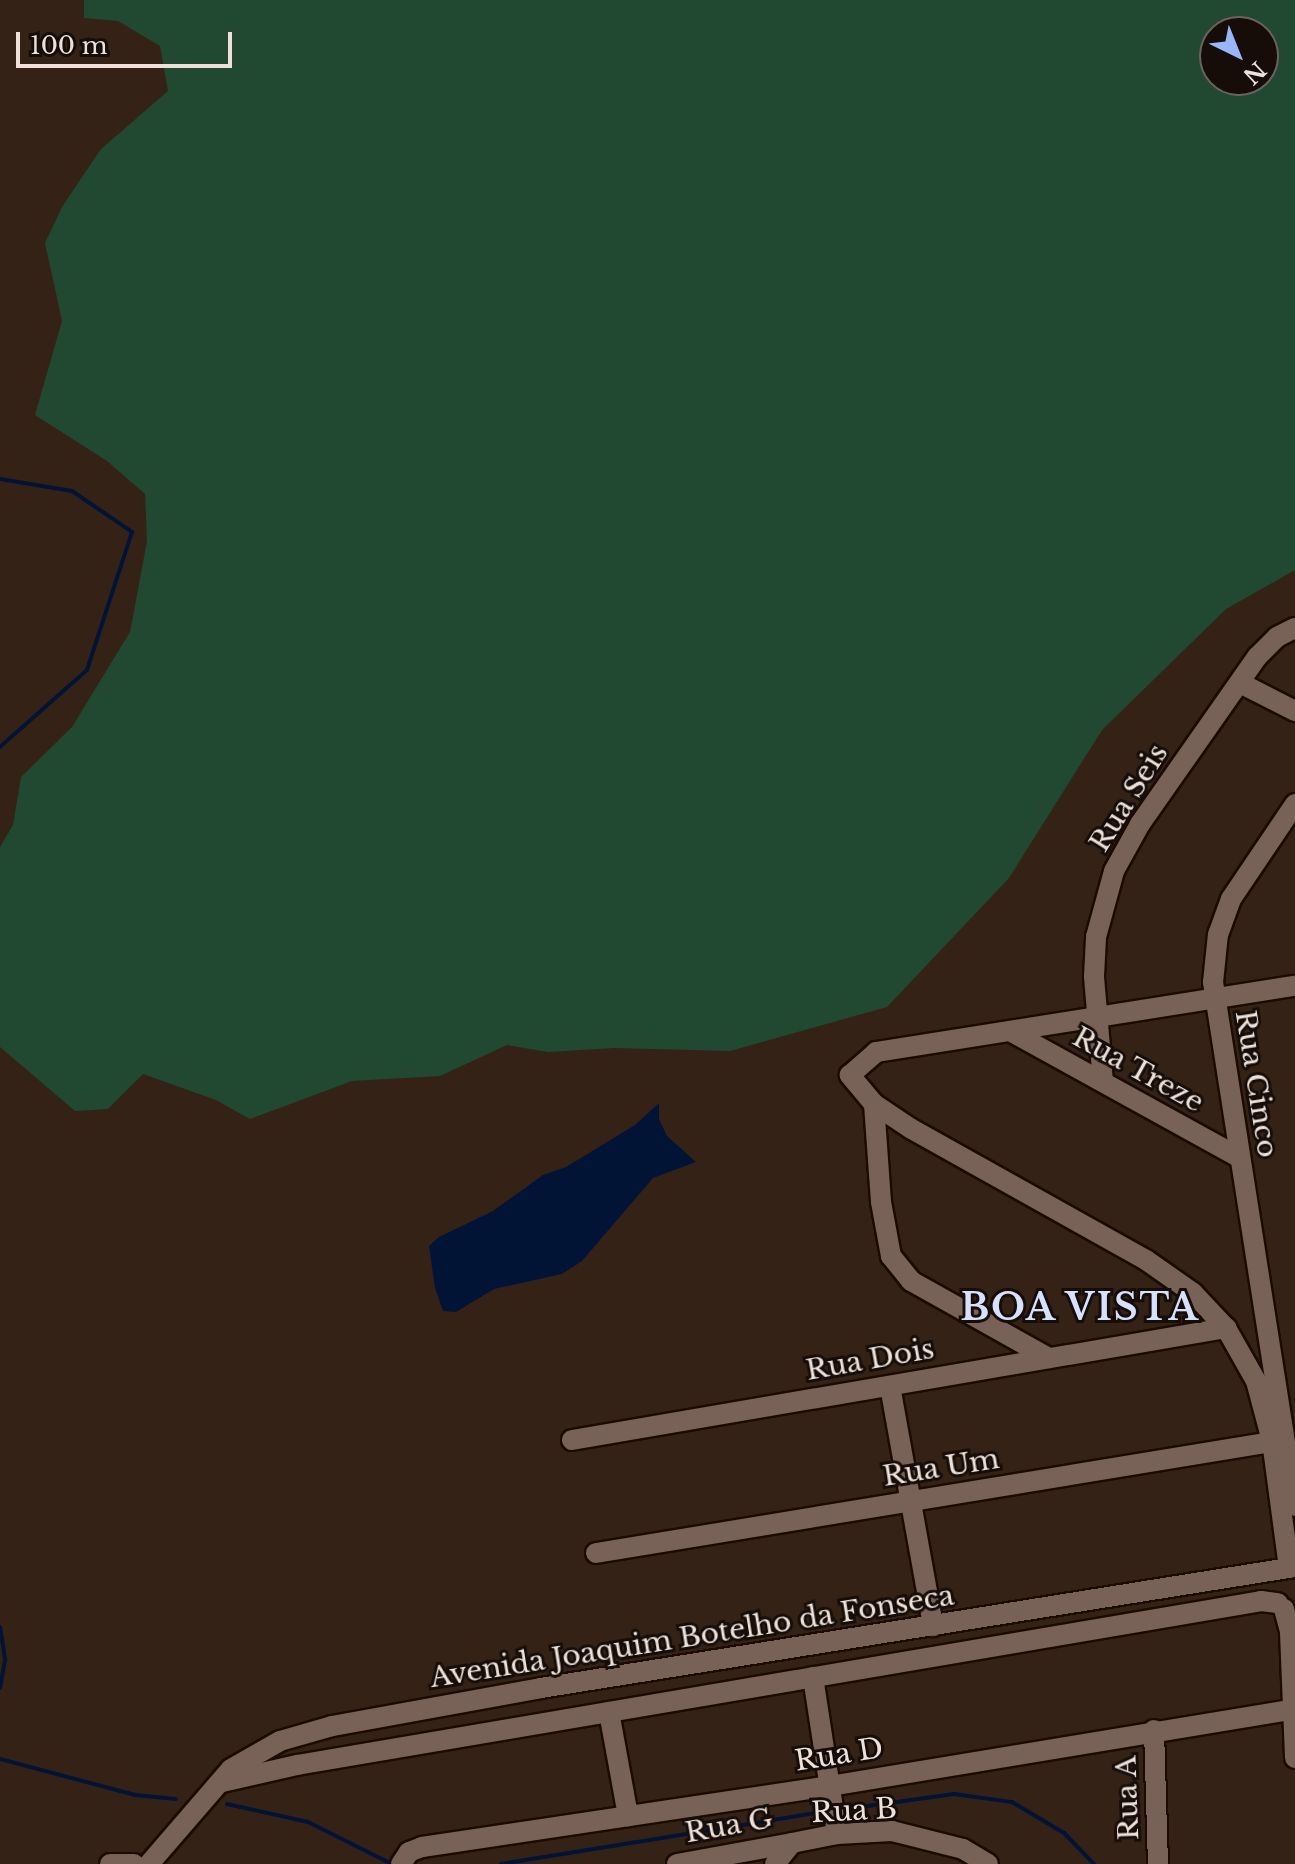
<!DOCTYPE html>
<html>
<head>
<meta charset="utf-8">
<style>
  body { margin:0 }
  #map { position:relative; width:1295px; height:1864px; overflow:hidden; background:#342217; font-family:"Libre Baskerville",serif }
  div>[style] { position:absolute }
  .green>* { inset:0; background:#214830 }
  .water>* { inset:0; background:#021436 }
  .stream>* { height:4px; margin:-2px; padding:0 2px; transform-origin:2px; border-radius:2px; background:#021436 }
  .roads { filter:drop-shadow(2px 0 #1b0b03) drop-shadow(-2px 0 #1b0b03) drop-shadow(0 2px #1b0b03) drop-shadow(0 -2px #1b0b03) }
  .minor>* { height:20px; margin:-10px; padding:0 10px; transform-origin:10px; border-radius:10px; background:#786257 }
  span { translate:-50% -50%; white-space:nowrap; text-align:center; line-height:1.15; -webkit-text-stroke:6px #160d09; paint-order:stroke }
  .street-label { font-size:28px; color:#eee1da }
  .district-label { font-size:36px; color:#d6e1fd; font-weight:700; letter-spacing:2px }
  .north { position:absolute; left:1199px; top:16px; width:80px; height:80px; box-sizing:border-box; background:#160d09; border:2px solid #6c625d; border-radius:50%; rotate:137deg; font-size:22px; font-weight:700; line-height:32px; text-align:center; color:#eee1da }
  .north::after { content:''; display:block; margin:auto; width:28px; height:36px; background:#9bb5fd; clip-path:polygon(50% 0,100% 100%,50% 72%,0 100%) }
  .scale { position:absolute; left:16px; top:32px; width:216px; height:36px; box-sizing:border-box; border:4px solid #eee1da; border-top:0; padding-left:10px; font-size:24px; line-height:28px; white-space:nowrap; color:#eee1da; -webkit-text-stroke:6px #160d09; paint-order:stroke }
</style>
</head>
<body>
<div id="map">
  <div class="green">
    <i style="clip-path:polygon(evenodd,84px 0,1295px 0,1295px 570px,1226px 609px,1102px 730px,1009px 878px,887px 1007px,730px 1051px,614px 1048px,548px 1052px,507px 1045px,440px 1076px,352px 1081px,250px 1119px,216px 1100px,143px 1074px,108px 1109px,75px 1111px,0 1047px,0 847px,13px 825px,21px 777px,72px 727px,130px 632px,147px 541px,145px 494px,107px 461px,35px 415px,62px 321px,45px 243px,62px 207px,101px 149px,168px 91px,160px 46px,118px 21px,84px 18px,84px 0,1215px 32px,1263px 32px,1263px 80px,1215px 80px,1215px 32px)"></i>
  </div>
  <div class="water">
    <i style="clip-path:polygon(659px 1103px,659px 1119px,667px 1136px,696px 1162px,653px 1178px,582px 1261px,562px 1274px,494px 1289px,456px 1312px,443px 1311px,435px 1288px,429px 1246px,439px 1237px,493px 1211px,543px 1175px,566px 1167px,635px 1125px)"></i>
  </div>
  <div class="stream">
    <i style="left:0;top:479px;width:73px;rotate:9.5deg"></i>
    <i style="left:72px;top:491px;width:73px;rotate:34.3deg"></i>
    <i style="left:132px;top:532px;width:145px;rotate:108.1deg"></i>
    <i style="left:87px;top:670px;width:116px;rotate:138.5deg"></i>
    <i style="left:0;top:1627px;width:33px;rotate:81deg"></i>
    <i style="left:5px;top:1660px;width:28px;rotate:100deg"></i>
    <i style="left:0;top:1759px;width:140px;rotate:14.9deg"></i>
    <i style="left:135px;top:1795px;width:41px;rotate:5.6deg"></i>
    <i style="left:227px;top:1804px;width:83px;rotate:12.5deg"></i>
    <i style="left:308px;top:1822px;width:94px;rotate:26.6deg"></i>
    <i style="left:846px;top:1809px;width:109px;rotate:-7.9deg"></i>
    <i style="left:954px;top:1794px;width:59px;rotate:7.9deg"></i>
    <i style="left:1012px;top:1802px;width:61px;rotate:30.8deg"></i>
    <i style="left:1064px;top:1833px;width:43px;rotate:45.9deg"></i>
    <i style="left:501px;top:1864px;width:325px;rotate:-9.2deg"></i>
  </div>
  <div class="roads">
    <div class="minor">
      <i style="left:1240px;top:683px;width:62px;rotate:27deg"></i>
      <i style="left:1295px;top:804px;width:115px;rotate:124deg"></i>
      <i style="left:1231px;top:899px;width:37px;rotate:110deg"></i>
      <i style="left:1218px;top:934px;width:48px;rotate:95.9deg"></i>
      <i style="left:1213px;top:982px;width:530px;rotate:81.11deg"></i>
      <i style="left:1010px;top:1031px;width:263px;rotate:28.9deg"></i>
      <i style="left:1103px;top:1082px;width:106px;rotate:-94.9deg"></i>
      <i style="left:1094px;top:976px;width:39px;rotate:-87deg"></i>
      <i style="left:1096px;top:937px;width:68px;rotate:-74.7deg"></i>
      <i style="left:1114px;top:871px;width:54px;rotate:-61deg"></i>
      <i style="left:1140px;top:824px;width:204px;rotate:-55deg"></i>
      <i style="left:1257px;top:657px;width:28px;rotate:-45deg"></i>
      <i style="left:1277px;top:637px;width:20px;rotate:-27deg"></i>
      <i style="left:874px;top:1104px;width:98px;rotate:85.9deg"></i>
      <i style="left:881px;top:1202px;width:55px;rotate:79.5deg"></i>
      <i style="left:891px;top:1256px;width:32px;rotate:51deg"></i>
      <i style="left:911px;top:1281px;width:158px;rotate:29.2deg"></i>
      <i style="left:890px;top:1386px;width:244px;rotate:79.8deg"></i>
      <i style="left:572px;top:1440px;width:664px;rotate:-9.72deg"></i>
      <i style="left:596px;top:1553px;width:696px;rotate:-9.34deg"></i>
      <i style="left:1289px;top:1568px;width:128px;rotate:-97.6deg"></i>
      <i style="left:1272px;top:1441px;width:62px;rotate:-104.9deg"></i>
      <i style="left:1256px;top:1381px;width:61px;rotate:-119.5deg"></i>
      <i style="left:1226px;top:1328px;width:48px;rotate:-133.3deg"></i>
      <i style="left:1193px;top:1293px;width:57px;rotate:-144.9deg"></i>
      <i style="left:1146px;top:1260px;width:270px;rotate:-150.8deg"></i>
      <i style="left:910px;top:1128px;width:43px;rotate:-146.3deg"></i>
      <i style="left:874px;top:1104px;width:38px;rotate:-130deg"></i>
      <i style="left:850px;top:1075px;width:35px;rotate:-41deg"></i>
      <i style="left:876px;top:1052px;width:424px;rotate:-9deg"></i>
      <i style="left:1284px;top:1609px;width:24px;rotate:75deg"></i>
      <i style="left:1290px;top:1632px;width:126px;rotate:87.7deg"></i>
      <i style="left:813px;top:1677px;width:159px;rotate:81.3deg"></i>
      <i style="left:609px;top:1712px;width:106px;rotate:79.6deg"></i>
      <i style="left:1154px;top:1730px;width:134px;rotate:88.3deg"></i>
      <i style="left:222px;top:1782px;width:77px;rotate:-12.8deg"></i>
      <i style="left:297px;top:1765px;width:978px;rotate:-9.65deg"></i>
      <i style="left:1261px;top:1601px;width:17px;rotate:7deg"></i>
      <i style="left:110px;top:1864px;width:24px"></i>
      <i style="left:149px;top:1864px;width:125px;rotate:-49.2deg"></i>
      <i style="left:231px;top:1769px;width:56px;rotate:-29.7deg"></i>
      <i style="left:280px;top:1741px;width:54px;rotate:-16.1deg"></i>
      <i style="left:332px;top:1726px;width:212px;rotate:-10.3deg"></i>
      <i style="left:541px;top:1688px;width:764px;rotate:-9.12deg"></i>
      <i style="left:401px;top:1864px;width:14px;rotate:-56deg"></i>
      <i style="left:409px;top:1852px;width:14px;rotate:-21deg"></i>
      <i style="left:422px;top:1847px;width:413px;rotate:-8.5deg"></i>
      <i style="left:830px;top:1786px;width:469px;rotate:-9.4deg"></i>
      <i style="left:677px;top:1864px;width:117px;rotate:-10.3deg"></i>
      <i style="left:775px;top:1864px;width:27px;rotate:-51deg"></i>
      <i style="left:792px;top:1843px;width:46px;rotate:-11.3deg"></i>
      <i style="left:837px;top:1834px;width:55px;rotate:-3.1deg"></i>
      <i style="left:892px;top:1831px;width:73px;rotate:14.2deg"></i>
      <i style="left:963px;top:1849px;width:29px;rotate:31deg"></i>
    </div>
  </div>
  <div class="street-label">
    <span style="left:1129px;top:798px;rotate:-58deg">Rua Seis</span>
    <span style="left:1138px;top:1070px;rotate:29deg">Rua Treze</span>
    <span style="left:1256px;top:1084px;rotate:81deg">Rua Cinco</span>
    <span style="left:870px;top:1360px;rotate:-10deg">Rua Dois</span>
    <span style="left:941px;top:1468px;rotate:-9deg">Rua Um</span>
    <span style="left:692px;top:1637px;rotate:-9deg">Avenida Joaquim Botelho da Fonseca</span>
    <span style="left:839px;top:1755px;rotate:-9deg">Rua D</span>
    <span style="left:1128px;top:1798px;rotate:-92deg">Rua A</span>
    <span style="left:854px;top:1811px;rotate:-3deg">Rua B</span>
    <span style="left:729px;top:1826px;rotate:-10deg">Rua G</span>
  </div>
  <div class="district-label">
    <span style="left:1080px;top:1308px">BOA VISTA</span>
  </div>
  <div class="north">N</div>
  <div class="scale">100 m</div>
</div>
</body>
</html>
